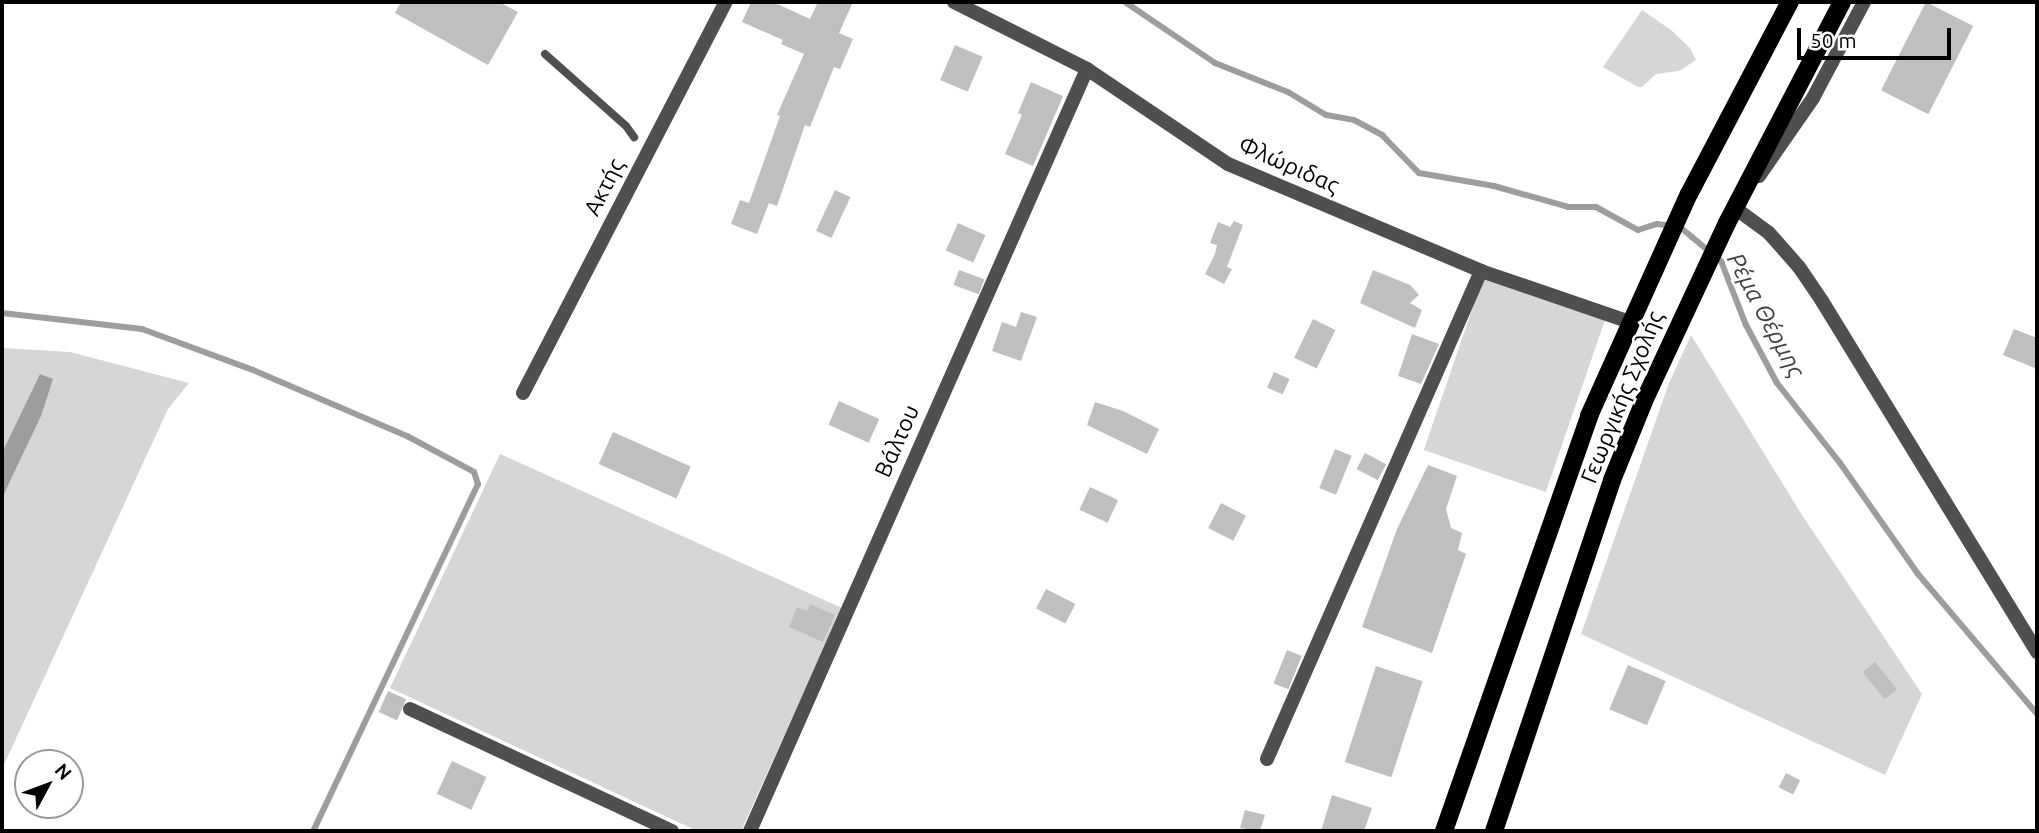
<!DOCTYPE html>
<html>
<head>
<meta charset="utf-8">
<style>
  body { margin:0 }
  #map { position:relative; width:2039px; height:833px; overflow:hidden; background:#fff; font-family:Ubuntu,sans-serif }
  div>[style] { position:absolute }
  .green>* { inset:0; background:#d6d6d6; transform-origin:0 0 }
  .water>* { inset:0; background:#9d9d9d }
  .stream>* { height:6px; margin:-3px; padding:0 3px; transform-origin:3px; border-radius:3px; background:#9d9d9d }
  .building>* { inset:0; background:#bfbfbf; transform-origin:0 0 }
  .service>* { height:8px; margin:-4px; padding:0 4px; transform-origin:4px; border-radius:4px; background:#4f4f4f }
  .minor>* { height:14px; margin:-7px; padding:0 7px; transform-origin:7px; border-radius:7px; background:#4f4f4f }
  .tertiary>* { height:14px; margin:-7px; padding:0 7px; transform-origin:7px; border-radius:7px; background:#4f4f4f }
  .primary>* { height:18px; margin:-9px; padding:0 9px; transform-origin:9px; border-radius:9px; background:#000 }
  span { translate:-50% -50%; white-space:nowrap; text-align:center; line-height:1.15; -webkit-text-stroke:5px #fff; paint-order:stroke }
  .street-label { font-size:23px; color:#000 }
  .water-label { font-size:24px; color:#3e3e3e; font-style:italic }
  .frame { position:absolute; inset:0; border:4px solid #000; pointer-events:none }
  .north { position:absolute; left:14px; top:749px; width:70px; height:70px; box-sizing:border-box; background:#fff; border:2px solid #999; border-radius:50%; rotate:49deg; font-size:19px; font-weight:700; line-height:28px; text-align:center; color:#000 }
  .north::after { content:''; display:block; margin:auto; width:24px; height:32px; background:#000; clip-path:polygon(50% 0,100% 100%,50% 72%,0 100%) }
  .scale { position:absolute; left:1797px; top:28px; width:154px; height:32px; box-sizing:border-box; border:4px solid #000; border-top:0; padding-left:9px; font-size:21px; line-height:24px; white-space:nowrap; color:#000; -webkit-text-stroke:5px #fff; paint-order:stroke }
</style>
</head>
<body>
<div id="map">
  <div class="green">
    <i style="clip-path:polygon(1642px 10px,1671px 30px,1690px 48px,1696px 60px,1679px 71px,1656px 74px,1642px 87px,1638px 87px,1603px 67px)"></i>
    <i style="left:1483px;top:278px;width:129px;height:182px;rotate:19deg"></i>
    <i style="clip-path:polygon(1691px 335px,1802px 515px,1922px 694px,1885px 775px,1581px 634px,1669px 383px)"></i>
    <i style="clip-path:polygon(2px 348px,70px 352px,189px 383px,168px 409px,2px 769px)"></i>
    <i style="clip-path:polygon(500px 454px,842px 608px,741px 831px,697px 831px,390px 688px)"></i>
  </div>
  <div class="water">
    <i style="clip-path:polygon(40px 374px,53px 379px,41px 416px,2px 498px,2px 453px)"></i>
  </div>
  <div class="stream">
    <i style="left:1125px;top:2px;width:109px;rotate:34.1deg"></i>
    <i style="left:1215px;top:63px;width:79px;rotate:21.7deg"></i>
    <i style="left:1288px;top:92px;width:44px;rotate:31.2deg"></i>
    <i style="left:1326px;top:115px;width:28px;rotate:10deg"></i>
    <i style="left:1354px;top:120px;width:32px;rotate:28deg"></i>
    <i style="left:1382px;top:135px;width:53px;rotate:45.8deg"></i>
    <i style="left:1419px;top:173px;width:76px;rotate:9.8deg"></i>
    <i style="left:1494px;top:186px;width:77px;rotate:15.8deg"></i>
    <i style="left:1568px;top:207px;width:28px"></i>
    <i style="left:1596px;top:207px;width:48px;rotate:28.7deg"></i>
    <i style="left:1638px;top:230px;width:20px;rotate:-18deg"></i>
    <i style="left:1657px;top:224px;width:23px;rotate:7deg"></i>
    <i style="left:1680px;top:227px;width:16px;rotate:40deg"></i>
    <i style="left:1692px;top:237px;width:38px;rotate:40deg"></i>
    <i style="left:1721px;top:261px;width:69px;rotate:68.7deg"></i>
    <i style="left:1746px;top:325px;width:66px;rotate:61.9deg"></i>
    <i style="left:1777px;top:383px;width:102px;rotate:51.8deg"></i>
    <i style="left:1840px;top:463px;width:136px;rotate:54.9deg"></i>
    <i style="left:1918px;top:574px;width:184px;rotate:49.6deg"></i>
    <i style="left:2px;top:313px;width:141px;rotate:6.5deg"></i>
    <i style="left:142px;top:329px;width:118px;rotate:20.3deg"></i>
    <i style="left:253px;top:370px;width:168px;rotate:23.2deg"></i>
    <i style="left:407px;top:436px;width:76px;rotate:28.2deg"></i>
    <i style="left:474px;top:472px;width:13px;rotate:72deg"></i>
    <i style="left:478px;top:484px;width:384px;rotate:115.4deg"></i>
  </div>
  <div class="building">
    <i style="clip-path:polygon(401px 2px,499px 2px,518px 12px,488px 65px,395px 13px)"></i>
    <i style="clip-path:polygon(751px 2px,773px 2px,810px 19px,818px 2px,853px 2px,839px 33px,853px 39px,840px 69px,834px 67px,810px 127px,805px 125px,777px 206px,769px 203px,757px 234px,731px 224px,740px 200px,749px 203px,780px 116px,777px 115px,804px 54px,781px 44px,783px 40px,742px 22px)"></i>
    <i style="left:1926px;top:2px;width:53px;height:99px;rotate:27deg"></i>
    <i style="left:955px;top:45px;width:30px;height:38px;rotate:23deg"></i>
    <i style="clip-path:polygon(1031px 82px,1063px 96px,1033px 166px,1005px 154px,1022px 115px,1018px 113px)"></i>
    <i style="left:835px;top:190px;width:17px;height:45px;rotate:25deg"></i>
    <i style="clip-path:polygon(1234px 221px,1243px 225px,1227px 267px,1232px 269px,1224px 284px,1205px 274px,1215px 254px,1217px 245px,1210px 243px,1218px 222px,1230px 227px)"></i>
    <i style="left:958px;top:223px;width:30px;height:30px;rotate:24deg"></i>
    <i style="left:959px;top:270px;width:27px;height:16px;rotate:20deg"></i>
    <i style="clip-path:polygon(1373px 270px,1410px 285px,1419px 295px,1410px 303px,1422px 310px,1415px 328px,1360px 303px)"></i>
    <i style="clip-path:polygon(1021px 312px,1037px 317px,1021px 361px,992px 351px,1002px 322px,1016px 327px)"></i>
    <i style="left:1313px;top:319px;width:25px;height:43px;rotate:26deg"></i>
    <i style="clip-path:polygon(2014px 329px,2037px 338px,2037px 369px,2003px 355px)"></i>
    <i style="clip-path:polygon(1412px 334px,1439px 344px,1421px 384px,1398px 376px)"></i>
    <i style="left:1274px;top:372px;width:17px;height:17px;rotate:24deg"></i>
    <i style="left:839px;top:401px;width:44px;height:26px;rotate:24deg"></i>
    <i style="clip-path:polygon(1095px 402px,1123px 411px,1159px 429px,1147px 454px,1087px 425px)"></i>
    <i style="left:613px;top:432px;width:85px;height:35px;rotate:24deg"></i>
    <i style="left:1335px;top:449px;width:18px;height:42px;rotate:22deg"></i>
    <i style="left:1365px;top:453px;width:24px;height:18px;rotate:28deg"></i>
    <i style="clip-path:polygon(1428px 465px,1457px 476px,1446px 509px,1451px 528px,1462px 533px,1458px 550px,1466px 554px,1432px 653px,1362px 627px,1397px 529px)"></i>
    <i style="left:1090px;top:487px;width:31px;height:25px;rotate:25deg"></i>
    <i style="left:1221px;top:503px;width:28px;height:28px;rotate:27deg"></i>
    <i style="left:1046px;top:589px;width:33px;height:22px;rotate:27deg"></i>
    <i style="clip-path:polygon(810px 604px,835px 615px,823px 642px,789px 627px,797px 607px,807px 611px)"></i>
    <i style="left:1287px;top:650px;width:16px;height:36px;rotate:22deg"></i>
    <i style="left:1875px;top:662px;width:35px;height:16px;rotate:51deg"></i>
    <i style="left:1628px;top:665px;width:41px;height:48px;rotate:23deg"></i>
    <i style="left:1376px;top:666px;width:49px;height:101px;rotate:18deg"></i>
    <i style="left:388px;top:691px;width:20px;height:23px;rotate:24deg"></i>
    <i style="left:452px;top:761px;width:38px;height:36px;rotate:25deg"></i>
    <i style="left:1786px;top:773px;width:16px;height:16px;rotate:27deg"></i>
    <i style="clip-path:polygon(1332px 795px,1372px 808px,1364px 831px,1321px 831px)"></i>
    <i style="clip-path:polygon(1245px 810px,1265px 815px,1260px 831px,1240px 828px)"></i>
  </div>
  <div class="service">
    <i style="left:545px;top:54px;width:108px;rotate:41.6deg"></i>
    <i style="left:626px;top:126px;width:14px;rotate:54deg"></i>
  </div>
  <div class="minor">
    <i style="left:954px;top:2px;width:149px;rotate:26.7deg"></i>
    <i style="left:1087px;top:69px;width:170px;rotate:34deg"></i>
    <i style="left:1228px;top:164px;width:275px;rotate:22.9deg"></i>
    <i style="left:1481px;top:271px;width:157px;rotate:18.9deg"></i>
    <i style="left:1735px;top:208px;width:42px;rotate:36.3deg"></i>
    <i style="left:1769px;top:233px;width:45px;rotate:48.6deg"></i>
    <i style="left:1799px;top:267px;width:41px;rotate:55.9deg"></i>
    <i style="left:1822px;top:301px;width:412px;rotate:58.5deg"></i>
    <i style="left:523px;top:393px;width:441px;rotate:-62.6deg"></i>
    <i style="left:410px;top:709px;width:289px;rotate:25deg"></i>
    <i style="left:1267px;top:759px;width:533px;rotate:-66.32deg"></i>
    <i style="left:750px;top:831px;width:833px;rotate:-66.14deg"></i>
  </div>
  <div class="tertiary">
    <i style="left:1759px;top:176px;width:95px;rotate:-55.3deg"></i>
    <i style="left:1813px;top:98px;width:109px;rotate:-62deg"></i>
  </div>
  <div class="primary">
    <i style="left:1444px;top:831px;width:440px;rotate:-70.7deg"></i>
    <i style="left:1589px;top:416px;width:243px;rotate:-65.8deg"></i>
    <i style="left:1689px;top:194px;width:217px;rotate:-62.3deg"></i>
    <i style="left:1494px;top:831px;width:370px;rotate:-71.4deg"></i>
    <i style="left:1612px;top:480px;width:85px;rotate:-67.9deg"></i>
    <i style="left:1644px;top:401px;width:196px;rotate:-65deg"></i>
    <i style="left:1727px;top:223px;width:249px;rotate:-62.5deg"></i>
  </div>
  <div class="street-label">
    <span style="left:1289px;top:165px;rotate:24deg">Φλώριδας</span>
    <span style="left:604px;top:187px;rotate:-63deg">Ακτής</span>
    <span style="left:1622px;top:397px;rotate:-68deg">Γεωργικής Σχολής</span>
    <span style="left:897px;top:441px;rotate:-66deg">Βάλτου</span>
  </div>
  <div class="water-label">
    <span style="left:1766px;top:315px;rotate:62deg">Ρέμα Θέρμης</span>
  </div>
  <div class="frame"></div>
  <div class="north">N</div>
  <div class="scale">50 m</div>
</div>
</body>
</html>
